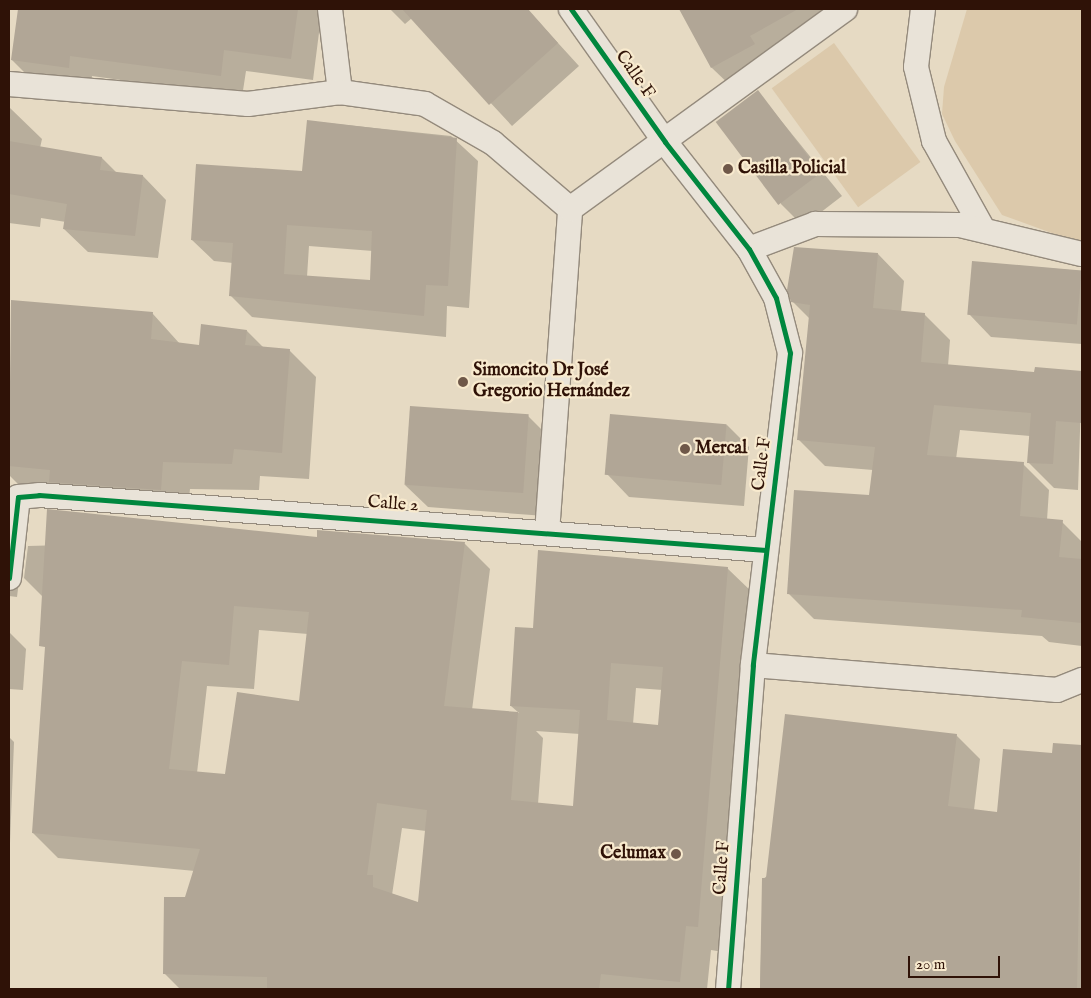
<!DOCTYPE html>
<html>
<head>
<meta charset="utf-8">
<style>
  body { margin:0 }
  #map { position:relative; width:1091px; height:998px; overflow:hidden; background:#e6dac3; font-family:"IM FELL English",serif }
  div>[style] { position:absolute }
  .green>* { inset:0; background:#dcc9ab; transform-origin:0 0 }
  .shadow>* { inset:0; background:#0003 }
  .building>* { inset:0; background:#b1a696; transform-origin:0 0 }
  .roads { filter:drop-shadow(1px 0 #948a7c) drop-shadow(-1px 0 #948a7c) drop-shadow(0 1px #948a7c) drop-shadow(0 -1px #948a7c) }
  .street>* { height:24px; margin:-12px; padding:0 12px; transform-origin:12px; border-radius:12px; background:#e9e3d8 }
  .cycleway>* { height:5px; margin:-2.5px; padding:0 2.5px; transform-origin:2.5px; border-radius:2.5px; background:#00873e }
  .dots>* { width:14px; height:14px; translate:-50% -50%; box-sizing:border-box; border:2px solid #f8eace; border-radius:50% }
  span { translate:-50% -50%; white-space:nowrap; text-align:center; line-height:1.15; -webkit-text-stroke:4.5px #f8eace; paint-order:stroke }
  .street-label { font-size:18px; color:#2f1207 }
  .poi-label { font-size:18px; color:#2f1207; font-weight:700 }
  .left { translate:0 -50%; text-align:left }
  .right { translate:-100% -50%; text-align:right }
  .frame { position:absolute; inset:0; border:10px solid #2f1207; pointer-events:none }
  .scale { position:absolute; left:908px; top:956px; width:92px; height:22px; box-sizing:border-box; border:2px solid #2f1207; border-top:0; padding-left:6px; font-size:15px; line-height:18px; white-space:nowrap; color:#2f1207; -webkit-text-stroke:4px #f8eace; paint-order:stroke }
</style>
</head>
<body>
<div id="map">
  <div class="green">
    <i style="clip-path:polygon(967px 9px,1082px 9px,1082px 244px,1002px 215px,955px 141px,942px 114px,944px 87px)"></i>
    <i style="left:834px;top:43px;width:147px;height:77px;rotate:54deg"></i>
  </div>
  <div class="shadow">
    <i style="clip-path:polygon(19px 9px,322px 9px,313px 80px,246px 71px,242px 97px,92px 76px,90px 89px,34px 82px,12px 60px)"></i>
    <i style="clip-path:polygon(390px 9px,527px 9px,579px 66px,512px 126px,412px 18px,405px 24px)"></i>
    <i style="clip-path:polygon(680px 9px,836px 9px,735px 90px,712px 68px)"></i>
    <i style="clip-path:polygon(758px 92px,842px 196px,803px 226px,781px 204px)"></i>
    <i style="clip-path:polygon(9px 107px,42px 139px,40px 148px,102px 158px,117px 173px,143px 176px,166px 200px,158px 258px,88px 252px,64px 229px,66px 222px,41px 218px,40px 227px,9px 223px)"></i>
    <i style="clip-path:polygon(evenodd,308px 121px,451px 136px,478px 161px,469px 308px,447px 306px,446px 337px,252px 317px,230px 295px,233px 263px,214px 261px,192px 240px,303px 173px,308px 121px,309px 246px,373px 251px,371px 281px,307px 277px,309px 246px)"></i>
    <i style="clip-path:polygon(878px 254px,904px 281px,901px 312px,924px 314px,950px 340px,948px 366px,1035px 374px,1036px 368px,1082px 372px,1078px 490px,1054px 488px,1028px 462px,1030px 436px,960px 430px,956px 459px,1023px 464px,1049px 490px,1047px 520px,1062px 522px,1082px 542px,1082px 646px,1049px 642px,1042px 636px,814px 619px,788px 593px,870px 497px,873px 470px,825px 466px,799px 440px,810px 319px,792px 301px)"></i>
    <i style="clip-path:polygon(973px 262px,1082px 271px,1082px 344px,991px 337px,969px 314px)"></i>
    <i style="clip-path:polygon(12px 301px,153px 314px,180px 344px,200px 346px,247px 331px,264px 348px,289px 350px,316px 377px,309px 479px,260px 476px,259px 490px,190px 489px,187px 517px,25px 491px,9px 475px)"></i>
    <i style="clip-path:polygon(528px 416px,551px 439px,545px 516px,428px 507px,405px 485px)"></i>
    <i style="clip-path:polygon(727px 425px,749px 447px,744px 506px,629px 497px,607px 474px)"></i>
    <i style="clip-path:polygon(evenodd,318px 538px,465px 544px,490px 569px,472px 710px,519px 713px,511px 706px,534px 630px,727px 568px,753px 593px,723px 952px,711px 950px,707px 989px,180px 989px,164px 973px,195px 871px,58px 858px,33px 833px,49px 603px,24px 578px,28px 546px,318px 538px,259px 630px,308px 634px,300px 702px,226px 775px,197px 773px,207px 686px,254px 689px,259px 630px,318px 538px,636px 688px,663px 690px,660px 726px,633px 724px,636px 688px,318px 538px,536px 731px,580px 734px,575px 807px,538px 804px,543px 738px,536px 731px,318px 538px,402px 828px,426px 831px,419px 904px,392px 895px,402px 828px)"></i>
    <i style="clip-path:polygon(9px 553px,21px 565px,17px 597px,9px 596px)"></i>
    <i style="clip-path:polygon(9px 632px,26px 649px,23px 690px,9px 689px)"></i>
    <i style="clip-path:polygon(956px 735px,980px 759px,974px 810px,1000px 813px,1053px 754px,1054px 744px,1082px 747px,1082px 989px,760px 989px,763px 879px)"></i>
    <i style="clip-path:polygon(9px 737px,14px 742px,9px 868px)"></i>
  </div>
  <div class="building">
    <i style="clip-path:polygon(18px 9px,298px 9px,291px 59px,224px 50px,221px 76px,70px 56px,69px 68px,11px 60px)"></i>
    <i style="clip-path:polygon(402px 9px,528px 9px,558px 43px,489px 105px)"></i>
    <i style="clip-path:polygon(679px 9px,798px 9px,750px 36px,755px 44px,711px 68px)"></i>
    <i style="left:758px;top:90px;width:104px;height:53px;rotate:53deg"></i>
    <i style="clip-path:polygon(evenodd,307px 120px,457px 138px,448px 286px,426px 285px,424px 316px,229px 296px,233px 243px,191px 240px,196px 164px,302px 171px,307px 120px,287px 225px,372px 231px,370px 280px,284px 274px,287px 225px)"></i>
    <i style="clip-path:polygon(9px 141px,102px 157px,100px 170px,143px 175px,135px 236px,63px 229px,67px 204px,9px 194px)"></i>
    <i style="clip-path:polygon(794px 247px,878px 253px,873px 308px,925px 313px,921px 362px,1034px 372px,1035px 367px,1082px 371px,1082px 423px,1056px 421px,1053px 464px,1027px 463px,1031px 413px,934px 405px,927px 455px,1024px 462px,1020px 516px,1063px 520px,1059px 557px,1082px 559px,1082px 623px,1021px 617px,1022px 610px,787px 594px,794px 490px,869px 495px,875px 447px,797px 440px,810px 305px,791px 302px,787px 290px)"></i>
    <i style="left:972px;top:261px;width:110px;height:54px;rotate:5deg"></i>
    <i style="clip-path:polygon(11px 300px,153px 312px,151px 339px,199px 345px,201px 324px,247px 330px,245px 345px,290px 349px,282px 453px,234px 449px,232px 464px,163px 462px,161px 490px,49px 482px,50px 470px,9px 466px)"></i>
    <i style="left:410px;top:406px;width:119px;height:79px;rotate:4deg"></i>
    <i style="left:610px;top:414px;width:117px;height:61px;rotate:5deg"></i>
    <i style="clip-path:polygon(evenodd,47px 509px,317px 537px,317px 530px,465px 542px,444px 706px,518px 712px,511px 800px,573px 806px,580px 710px,510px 706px,515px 627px,533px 628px,538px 550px,728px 567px,698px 927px,686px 926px,680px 982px,601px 974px,599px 989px,267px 989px,267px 977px,163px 974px,164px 897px,185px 897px,200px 849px,32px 833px,45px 647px,39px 646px,47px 509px,234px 606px,309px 612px,299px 701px,237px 692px,225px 774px,169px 769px,182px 661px,229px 665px,234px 606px,47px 509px,611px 663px,663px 667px,658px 725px,607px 720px,611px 663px,47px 509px,377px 803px,427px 810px,418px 902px,373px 887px,373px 875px,367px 875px,377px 803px)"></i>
    <i style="clip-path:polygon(785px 714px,957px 734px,948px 806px,997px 812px,1003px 749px,1052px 753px,1053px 743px,1082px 745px,1077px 989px,760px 989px,762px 878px,766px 878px)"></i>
  </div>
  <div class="roads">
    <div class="street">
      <i style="left:330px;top:9px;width:84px;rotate:83.1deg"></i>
      <i style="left:571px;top:9px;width:163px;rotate:54.7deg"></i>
      <i style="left:665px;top:142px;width:136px;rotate:51.9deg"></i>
      <i style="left:749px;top:249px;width:56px;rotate:61.1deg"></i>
      <i style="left:776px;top:298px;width:57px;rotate:75.7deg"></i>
      <i style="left:790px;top:353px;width:314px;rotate:96.8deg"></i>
      <i style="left:753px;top:665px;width:325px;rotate:94.4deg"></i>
      <i style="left:923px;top:9px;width:58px;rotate:96.9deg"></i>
      <i style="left:916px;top:67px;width:76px;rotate:76.3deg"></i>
      <i style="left:934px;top:141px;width:101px;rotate:60.9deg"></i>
      <i style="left:9px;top:84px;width:240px;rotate:4.8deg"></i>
      <i style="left:248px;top:104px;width:93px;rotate:-7.4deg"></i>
      <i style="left:340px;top:92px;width:86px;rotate:8deg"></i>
      <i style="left:425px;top:104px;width:78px;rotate:29.8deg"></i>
      <i style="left:493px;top:143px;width:101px;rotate:40.6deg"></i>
      <i style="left:749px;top:249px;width:71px;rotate:-20.7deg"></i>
      <i style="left:815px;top:224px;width:145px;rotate:0.4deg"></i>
      <i style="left:960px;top:225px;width:125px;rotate:13.4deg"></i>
      <i style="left:547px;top:533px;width:325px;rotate:-85.9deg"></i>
      <i style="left:570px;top:209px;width:340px;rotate:-36deg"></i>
      <i style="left:9px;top:578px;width:81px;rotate:-83.7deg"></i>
      <i style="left:18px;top:497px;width:21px;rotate:-5deg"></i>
      <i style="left:39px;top:495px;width:729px;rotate:4.33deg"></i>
      <i style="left:753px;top:665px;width:305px;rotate:4.7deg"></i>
      <i style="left:1057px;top:690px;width:27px;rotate:-22deg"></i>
    </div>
  </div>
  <div class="cycleway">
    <i style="left:571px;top:9px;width:163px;rotate:54.7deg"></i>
    <i style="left:665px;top:142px;width:136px;rotate:51.9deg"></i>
    <i style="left:749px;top:249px;width:56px;rotate:61.1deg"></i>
    <i style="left:776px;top:298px;width:57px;rotate:75.7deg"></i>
    <i style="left:790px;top:353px;width:314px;rotate:96.8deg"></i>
    <i style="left:753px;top:665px;width:325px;rotate:94.4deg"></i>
    <i style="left:9px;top:578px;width:81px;rotate:-83.7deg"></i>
    <i style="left:18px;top:497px;width:21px;rotate:-5deg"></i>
    <i style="left:39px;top:495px;width:729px;rotate:4.33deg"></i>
  </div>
  <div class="dots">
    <i style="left:728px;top:169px;background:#6f5849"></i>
    <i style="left:463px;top:382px;background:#6f5849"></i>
    <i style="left:685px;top:449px;background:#6f5849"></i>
    <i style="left:676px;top:854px;background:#6f5849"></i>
  </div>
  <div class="street-label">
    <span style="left:634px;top:75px;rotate:55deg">Calle F</span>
    <span style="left:763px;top:464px;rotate:-83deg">Calle F</span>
    <span style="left:393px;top:505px;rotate:4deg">Calle 2</span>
    <span style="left:723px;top:868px;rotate:-86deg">Calle F</span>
  </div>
  <div class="poi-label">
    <span class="left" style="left:738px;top:169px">Casilla Policial</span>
    <span class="left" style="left:473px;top:382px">Simoncito Dr José<br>Gregorio Hernández</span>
    <span class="left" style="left:695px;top:449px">Mercal</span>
    <span class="right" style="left:666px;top:854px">Celumax</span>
  </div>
  <div class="frame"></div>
  <div class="scale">20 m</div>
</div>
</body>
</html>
